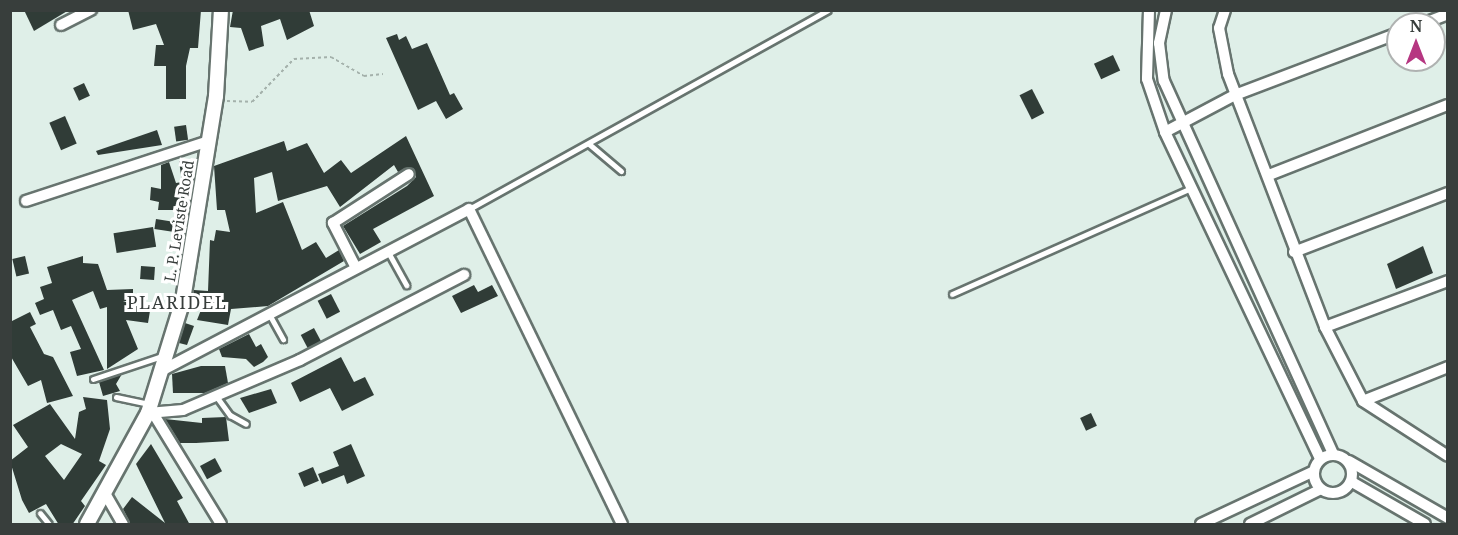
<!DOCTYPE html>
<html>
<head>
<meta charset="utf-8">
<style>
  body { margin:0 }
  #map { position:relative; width:1458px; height:535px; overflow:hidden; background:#dfefe8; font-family:"Noto Serif",serif }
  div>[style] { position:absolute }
  .building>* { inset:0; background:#303c37; transform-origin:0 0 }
  .path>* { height:2px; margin-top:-1px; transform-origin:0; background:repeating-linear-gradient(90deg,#a4b1ab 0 3px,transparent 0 6px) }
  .roads { filter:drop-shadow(2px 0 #67746f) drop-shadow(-2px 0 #67746f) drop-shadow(0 2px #67746f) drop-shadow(0 -2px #67746f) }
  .lane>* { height:5px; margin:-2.5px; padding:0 2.5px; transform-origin:2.5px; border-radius:2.5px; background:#fff }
  .street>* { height:10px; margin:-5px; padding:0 5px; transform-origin:5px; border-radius:5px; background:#fff }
  .street>.ring { margin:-5px; padding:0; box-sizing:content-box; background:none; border:10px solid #fff; border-radius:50% }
  .secondary>* { height:14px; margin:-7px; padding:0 7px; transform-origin:7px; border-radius:7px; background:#fff }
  span { translate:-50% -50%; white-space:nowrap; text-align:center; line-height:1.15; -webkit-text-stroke:6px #fff; paint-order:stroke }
  .street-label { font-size:15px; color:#383e3c }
  .quarter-label { font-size:18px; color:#383e3c; letter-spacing:1.5px }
  .frame { position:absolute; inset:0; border:12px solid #383e3c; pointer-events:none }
  .north { position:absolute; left:1386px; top:12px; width:60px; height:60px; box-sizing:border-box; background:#fff; border:2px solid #afb2b1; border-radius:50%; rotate:0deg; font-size:16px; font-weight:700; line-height:24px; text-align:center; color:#383e3c }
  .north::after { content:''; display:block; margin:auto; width:21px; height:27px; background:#b63681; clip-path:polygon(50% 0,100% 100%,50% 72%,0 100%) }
</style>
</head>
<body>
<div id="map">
  <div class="building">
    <i style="clip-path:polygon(24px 10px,69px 10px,34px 31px)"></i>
    <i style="clip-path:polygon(128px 10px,201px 10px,198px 48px,190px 48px,186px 66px,186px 99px,166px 99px,166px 66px,154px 66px,156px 45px,164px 45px,156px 24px,133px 30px)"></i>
    <i style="clip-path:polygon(233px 10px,309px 10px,314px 26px,287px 40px,280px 19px,261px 26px,264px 46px,249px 51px,241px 28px,230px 27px)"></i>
    <i style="clip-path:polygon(397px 34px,399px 40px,406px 36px,412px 49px,427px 43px,450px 95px,454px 93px,463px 109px,446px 119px,436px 101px,418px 110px,386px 38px)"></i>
    <i style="left:1113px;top:55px;width:17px;height:21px;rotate:65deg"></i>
    <i style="left:84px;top:83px;width:14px;height:12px;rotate:65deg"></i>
    <i style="left:1032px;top:89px;width:27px;height:14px;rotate:63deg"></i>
    <i style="left:65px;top:116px;width:30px;height:17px;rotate:67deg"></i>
    <i style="left:186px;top:125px;width:15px;height:12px;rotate:82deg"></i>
    <i style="clip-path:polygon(157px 130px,162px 145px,98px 155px,96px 151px)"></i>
    <i style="clip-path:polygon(406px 136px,434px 196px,373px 229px,381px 242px,360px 254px,343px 226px,407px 186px,416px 177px,413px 168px,398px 172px,394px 165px,340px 207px,327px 186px,278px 201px,272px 172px,254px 178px,256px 213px,283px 202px,302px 250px,316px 242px,326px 258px,339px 250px,344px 261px,268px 306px,231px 309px,228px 325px,197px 320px,203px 305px,191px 305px,194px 290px,208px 291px,210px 240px,214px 241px,216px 230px,230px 232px,225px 210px,217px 210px,214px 166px,284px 141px,287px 151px,307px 143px,324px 173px,341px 160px,351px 173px)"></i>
    <i style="clip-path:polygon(179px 161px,195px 163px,185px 210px,158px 210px,159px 202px,150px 200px,151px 187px,161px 189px,161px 165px,169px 162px,176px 183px,182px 182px)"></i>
    <i style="left:156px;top:219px;width:30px;height:10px;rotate:9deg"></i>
    <i style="left:153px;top:227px;width:20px;height:40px;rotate:81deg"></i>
    <i style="clip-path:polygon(1423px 246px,1433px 273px,1396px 289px,1387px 264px)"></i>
    <i style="left:25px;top:256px;width:18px;height:13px;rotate:77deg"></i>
    <i style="clip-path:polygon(83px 256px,83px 263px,98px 264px,107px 290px,133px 289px,133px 301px,123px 301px,150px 311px,148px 323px,126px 320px,138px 349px,107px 369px,107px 307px,100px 309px,93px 291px,72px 300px,104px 370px,77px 376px,70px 352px,81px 349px,71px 326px,61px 330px,53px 310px,40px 315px,35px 303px,44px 299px,40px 287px,52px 283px,47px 267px)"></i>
    <i style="left:141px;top:266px;width:14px;height:13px;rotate:4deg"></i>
    <i style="clip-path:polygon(474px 285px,478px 292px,492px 285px,498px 296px,461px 313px,452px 296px)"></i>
    <i style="left:331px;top:294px;width:20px;height:15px;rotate:63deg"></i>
    <i style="clip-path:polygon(30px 312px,36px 324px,30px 327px,44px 354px,53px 357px,73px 396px,47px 403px,41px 380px,28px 386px,10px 355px,10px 322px)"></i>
    <i style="clip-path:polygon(185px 323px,194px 326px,187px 345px,179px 343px)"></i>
    <i style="left:314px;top:328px;width:15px;height:15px;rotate:62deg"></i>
    <i style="clip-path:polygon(249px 334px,256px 347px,261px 344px,268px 357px,263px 362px,254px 367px,246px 359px,222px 357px,219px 349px)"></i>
    <i style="clip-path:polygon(341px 357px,354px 382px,365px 377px,374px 395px,342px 411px,330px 388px,300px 402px,291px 383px)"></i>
    <i style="clip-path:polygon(201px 366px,225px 366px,228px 383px,205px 393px,173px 393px,172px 374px)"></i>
    <i style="clip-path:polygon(122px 374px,116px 384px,120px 391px,103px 396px,99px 382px)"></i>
    <i style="clip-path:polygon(271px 389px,277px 403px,249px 413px,240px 398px)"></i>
    <i style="clip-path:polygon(evenodd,83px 397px,107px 400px,110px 429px,99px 461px,106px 465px,81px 501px,85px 506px,72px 525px,59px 525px,46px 504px,29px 513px,22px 500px,10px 461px,28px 447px,13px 425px,50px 404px,75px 439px,79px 412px,86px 409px,83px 397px,61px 444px,82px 454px,64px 480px,45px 456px,61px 444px)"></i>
    <i style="left:1091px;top:413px;width:14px;height:12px;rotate:65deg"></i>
    <i style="clip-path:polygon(226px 417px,229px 441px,196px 443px,180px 443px,165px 419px,202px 423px,202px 418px)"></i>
    <i style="clip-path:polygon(151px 444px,183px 498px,177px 501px,190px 525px,131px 525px,123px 509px,132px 497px,165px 523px,136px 464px)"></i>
    <i style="clip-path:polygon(351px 444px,365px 476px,347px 484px,344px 475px,322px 484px,318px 474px,339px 466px,333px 452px)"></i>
    <i style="left:215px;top:458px;width:15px;height:17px;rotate:62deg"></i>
    <i style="left:313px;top:467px;width:15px;height:16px;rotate:67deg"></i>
  </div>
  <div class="path">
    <i style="left:227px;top:101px;width:25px;rotate:2deg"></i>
    <i style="left:252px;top:102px;width:60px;rotate:-45.7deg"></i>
    <i style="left:294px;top:59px;width:37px;rotate:-3deg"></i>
    <i style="left:331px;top:57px;width:38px;rotate:30deg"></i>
    <i style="left:364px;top:76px;width:19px;rotate:-6deg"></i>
  </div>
  <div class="roads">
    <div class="lane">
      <i style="left:589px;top:144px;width:42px;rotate:40.2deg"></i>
      <i style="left:469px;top:209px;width:410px;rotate:-29deg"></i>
      <i style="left:388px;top:252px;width:38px;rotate:61deg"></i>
      <i style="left:952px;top:294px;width:259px;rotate:-23.9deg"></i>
      <i style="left:269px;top:314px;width:29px;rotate:61deg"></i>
      <i style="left:93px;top:379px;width:73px;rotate:-18.4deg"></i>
      <i style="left:216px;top:396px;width:24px;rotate:54deg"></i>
      <i style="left:230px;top:415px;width:18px;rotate:29deg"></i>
      <i style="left:116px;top:397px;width:35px;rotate:12deg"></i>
      <i style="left:40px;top:513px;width:14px;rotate:51deg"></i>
    </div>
    <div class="street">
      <i style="left:1149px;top:10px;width:69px;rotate:91.7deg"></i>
      <i style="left:1147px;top:79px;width:56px;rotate:71.2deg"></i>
      <i style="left:1165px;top:132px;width:362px;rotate:64.6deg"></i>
      <i style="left:1166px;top:10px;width:34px;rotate:102deg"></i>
      <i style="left:1159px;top:43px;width:38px;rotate:83deg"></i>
      <i style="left:1164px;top:81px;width:409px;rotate:65.6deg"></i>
      <i style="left:1225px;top:10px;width:19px;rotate:108deg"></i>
      <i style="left:1219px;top:28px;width:47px;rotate:78.9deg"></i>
      <i style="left:1228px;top:74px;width:271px;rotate:69deg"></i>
      <i style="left:1325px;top:327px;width:83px;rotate:62.8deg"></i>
      <i style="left:1363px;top:401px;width:101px;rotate:32.9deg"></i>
      <i style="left:1422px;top:24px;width:28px;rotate:-21deg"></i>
      <i style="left:61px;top:25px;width:34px;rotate:-27deg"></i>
      <i style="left:1165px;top:132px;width:79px;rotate:-27.9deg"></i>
      <i style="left:1235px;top:95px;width:174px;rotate:-20.8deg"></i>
      <i style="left:1269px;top:175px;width:192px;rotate:-21.4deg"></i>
      <i style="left:26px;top:201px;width:193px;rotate:-18.2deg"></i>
      <i style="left:1294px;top:252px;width:165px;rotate:-21deg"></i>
      <i style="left:356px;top:268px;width:51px;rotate:-117.1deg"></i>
      <i style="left:333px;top:223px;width:90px;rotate:-32.8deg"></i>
      <i style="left:1325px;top:327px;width:131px;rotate:-20.5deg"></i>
      <i style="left:161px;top:371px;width:348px;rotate:-27.7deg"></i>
      <i style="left:469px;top:209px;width:350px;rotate:64.1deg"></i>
      <i style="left:1363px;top:401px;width:92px;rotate:-21.8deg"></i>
      <i style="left:148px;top:413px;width:35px;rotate:-5deg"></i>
      <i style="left:183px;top:410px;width:127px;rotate:-23.1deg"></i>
      <i style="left:300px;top:360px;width:185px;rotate:-27.4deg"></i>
      <i style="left:153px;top:413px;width:130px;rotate:58.5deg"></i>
      <i class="ring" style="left:1314px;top:455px;width:28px;height:28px"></i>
      <i style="left:1349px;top:461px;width:114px;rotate:29.9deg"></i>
      <i style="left:1352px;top:482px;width:84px;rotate:29.9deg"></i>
      <i style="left:106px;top:495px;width:34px;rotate:60deg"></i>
      <i style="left:1201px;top:524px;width:125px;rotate:-25.1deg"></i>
      <i style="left:1250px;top:524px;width:79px;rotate:-26.2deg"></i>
    </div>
    <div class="secondary">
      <i style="left:87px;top:524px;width:127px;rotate:-61.2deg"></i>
      <i style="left:148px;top:413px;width:118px;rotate:-72.8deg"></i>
      <i style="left:183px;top:300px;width:207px;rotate:-80.8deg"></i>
      <i style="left:216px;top:96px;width:86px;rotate:-86.7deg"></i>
    </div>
  </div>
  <div class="street-label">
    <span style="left:179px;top:221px;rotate:-81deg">L. P. Leviste Road</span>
  </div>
  <div class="quarter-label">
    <span style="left:177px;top:302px">PLARIDEL</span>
  </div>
  <div class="frame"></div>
  <div class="north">N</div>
</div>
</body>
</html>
